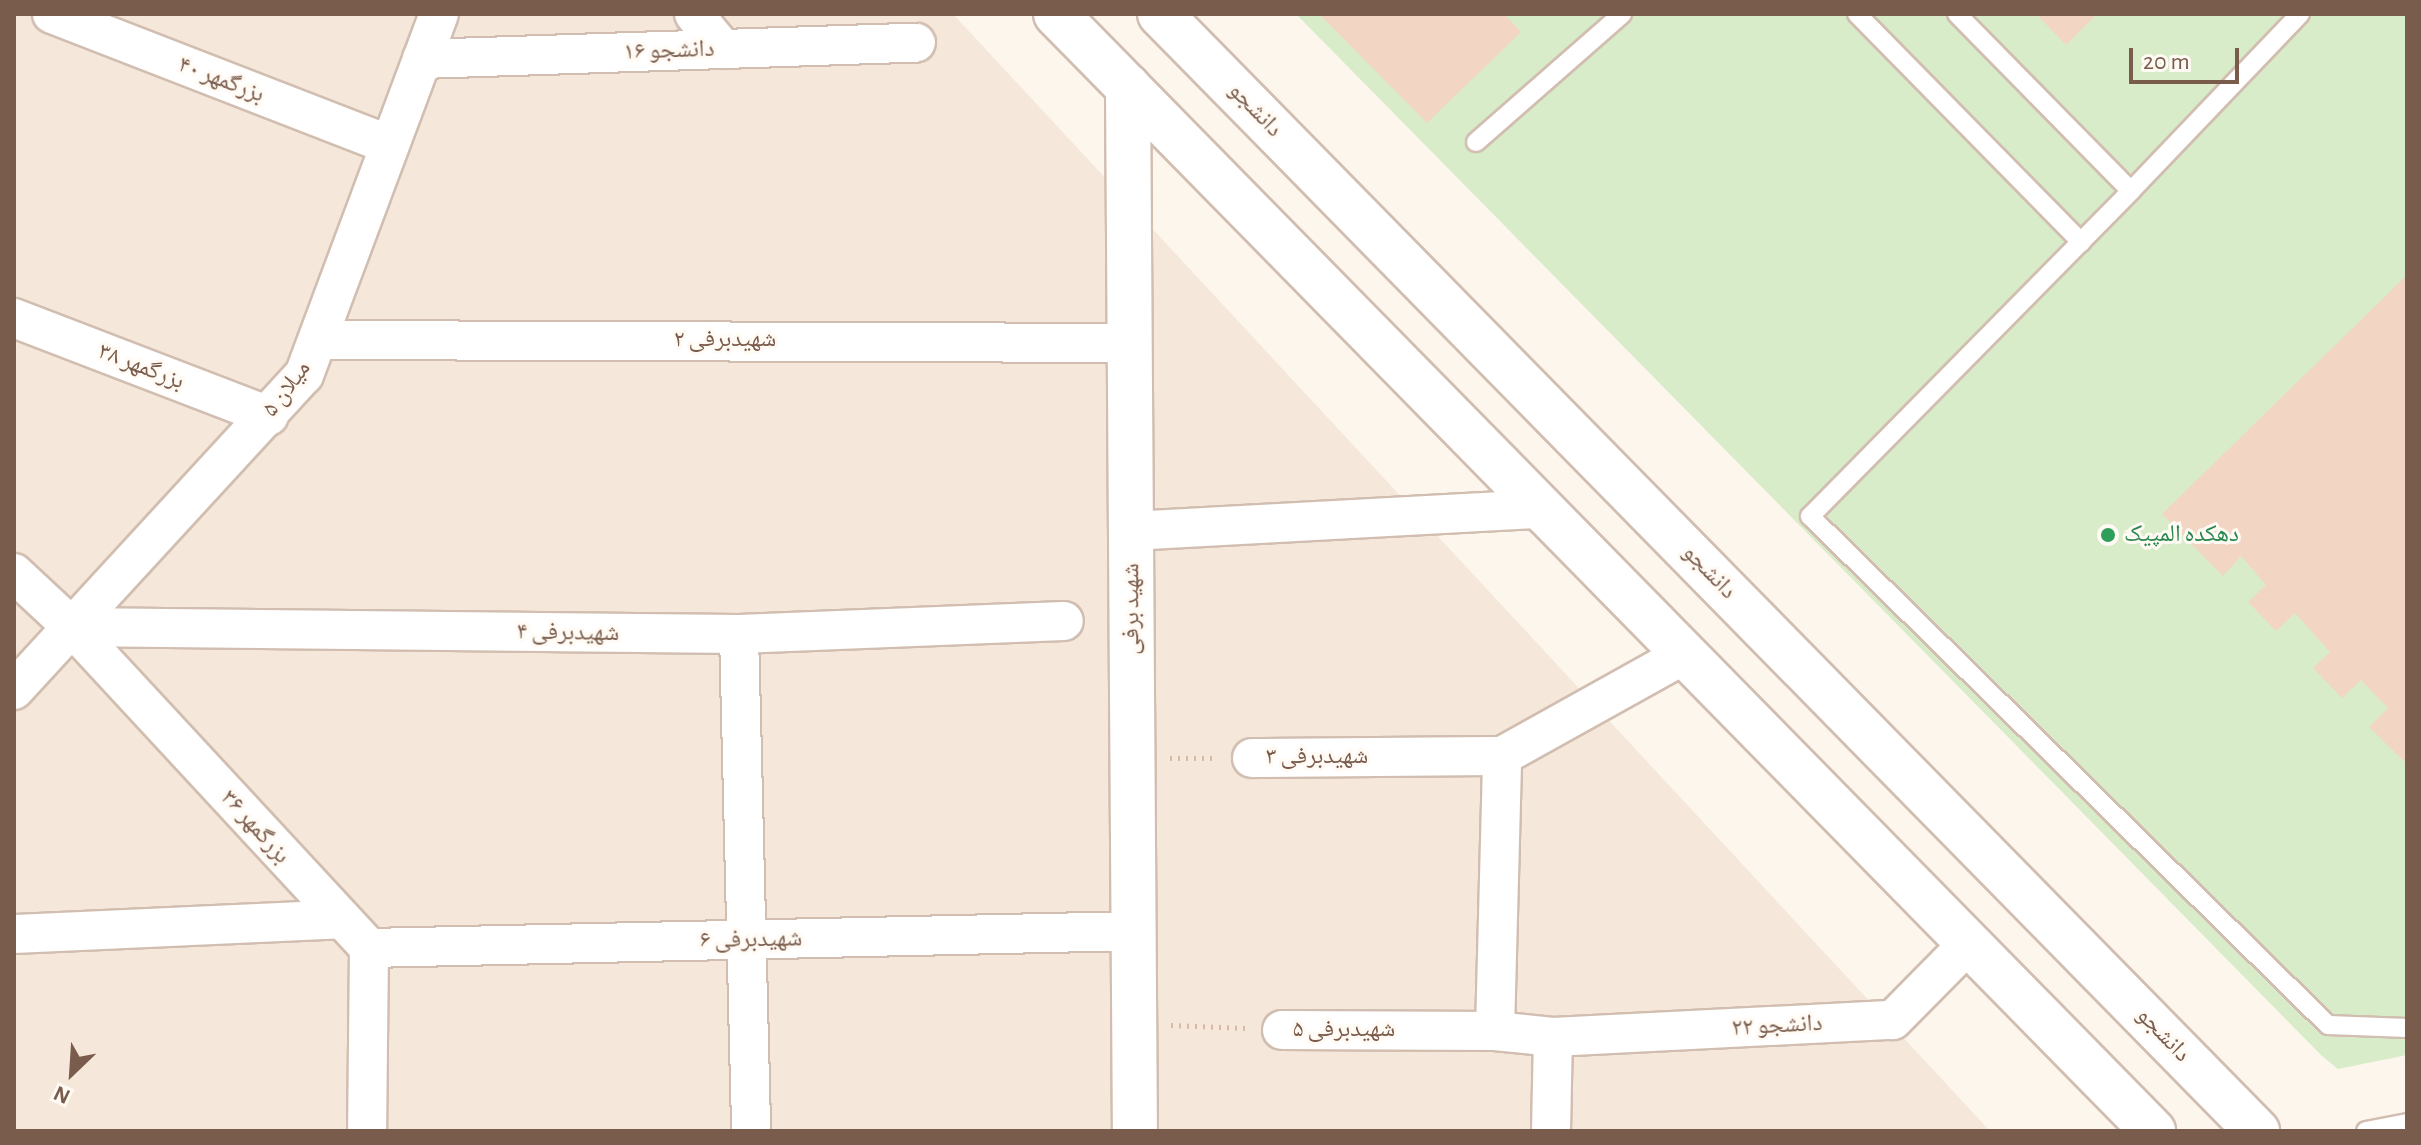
<!DOCTYPE html>
<html>
<head>
<meta charset="utf-8">
<style>
  body { margin:0 }
  #map { position:relative; width:2421px; height:1145px; overflow:hidden; background:#fdf6ec; font-family:"Alegreya Sans","Noto Naskh Arabic",sans-serif }
  div>[style] { position:absolute }
  .residential>* { inset:0; background:#f5e8da }
  .green>* { inset:0; background:#d8ecc9 }
  .building>* { inset:0; background:#f3d5c3 }
  .path>* { height:5px; margin-top:-2.5px; transform-origin:0; background:repeating-linear-gradient(90deg,#d9b8a5 0 2px,transparent 0 8px) }
  .roads { filter:drop-shadow(2px 0 #d1beb0) drop-shadow(-2px 0 #d1beb0) drop-shadow(0 2px #d1beb0) drop-shadow(0 -2px #d1beb0) }
  .service>* { height:18px; margin:-9px; padding:0 9px; transform-origin:9px; border-radius:9px; background:#fff }
  .minor>* { height:38px; margin:-19px; padding:0 19px; transform-origin:19px; border-radius:19px; background:#fff }
  .tertiary>* { height:44px; margin:-22px; padding:0 22px; transform-origin:22px; border-radius:22px; background:#fff }
  .secondary>* { height:44px; margin:-22px; padding:0 22px; transform-origin:22px; border-radius:22px; background:#fff }
  .dots>* { width:22px; height:22px; translate:-50% -50%; box-sizing:border-box; border:4px solid #fffaf3; border-radius:50% }
  span { translate:-50% -50%; white-space:nowrap; text-align:center; line-height:1.15; -webkit-text-stroke:6px #fffaf3; paint-order:stroke }
  .street-label { font-size:24px; color:#7a5c4d }
  .leisure-label { font-size:24px; color:#27864d }
  .left { translate:0 -50%; text-align:left }
  .frame { position:absolute; inset:0; border:16px solid #7a5c4d; pointer-events:none }
  .north { position:absolute; left:32px; top:1033px; width:80px; height:80px; -webkit-text-stroke:6px #fffaf3; paint-order:stroke; rotate:205deg; font-size:22px; font-weight:700; line-height:32px; text-align:center; color:#7a5c4d }
  .north::after { content:''; display:block; margin:auto; width:28px; height:36px; background:#7a5c4d; clip-path:polygon(50% 0,100% 100%,50% 72%,0 100%) }
  .scale { position:absolute; left:2129px; top:48px; width:110px; height:36px; box-sizing:border-box; border:4px solid #7a5c4d; border-top:0; padding-left:10px; font-size:24px; line-height:28px; white-space:nowrap; color:#7a5c4d; -webkit-text-stroke:6px #fffaf3; paint-order:stroke }
</style>
</head>
<body>
<div id="map">
  <div class="residential">
    <i style="clip-path:polygon(14px 14px,953px 14px,1990px 1131px,14px 1131px)"></i>
  </div>
  <div class="green">
    <i style="clip-path:polygon(1296px 14px,2407px 14px,2407px 1055px,2338px 1069px,2322px 1056px)"></i>
  </div>
  <div class="building">
    <i style="clip-path:polygon(1319px 14px,1504px 14px,1521px 32px,1427px 123px)"></i>
    <i style="clip-path:polygon(2036px 14px,2097px 14px,2066px 45px)"></i>
    <i style="clip-path:polygon(2407px 275px,2407px 764px,2369px 727px,2388px 708px,2361px 680px,2342px 698px,2313px 668px,2330px 652px,2295px 613px,2276px 631px,2248px 602px,2266px 585px,2241px 556px,2223px 576px,2162px 514px)"></i>
  </div>
  <div class="path">
    <i style="left:1170px;top:758px;width:46px"></i>
    <i style="left:1171px;top:1025px;width:74px;rotate:2.3deg"></i>
  </div>
  <div class="roads">
    <div class="service">
      <i style="left:1857px;top:14px;width:320px;rotate:45.5deg"></i>
      <i style="left:1957px;top:14px;width:248px;rotate:45.5deg"></i>
      <i style="left:2300px;top:14px;width:245px;rotate:133.7deg"></i>
      <i style="left:2131px;top:191px;width:457px;rotate:134.6deg"></i>
      <i style="left:1810px;top:516px;width:726px;rotate:44.5deg"></i>
      <i style="left:2328px;top:1025px;width:79px;rotate:2.2deg"></i>
      <i style="left:1476px;top:142px;width:194px;rotate:-41.2deg"></i>
      <i style="left:2366px;top:1131px;width:42px;rotate:-11deg"></i>
    </div>
    <div class="minor">
      <i style="left:52px;top:14px;width:362px;rotate:21.2deg"></i>
      <i style="left:694px;top:14px;width:45px;rotate:50.4deg"></i>
      <i style="left:422px;top:59px;width:494px;rotate:-1.9deg"></i>
      <i style="left:14px;top:318px;width:273px;rotate:21deg"></i>
      <i style="left:319px;top:340px;width:811px;rotate:0.21deg"></i>
      <i style="left:1131px;top:531px;width:413px;rotate:-3.1deg"></i>
      <i style="left:14px;top:573px;width:79px;rotate:43deg"></i>
      <i style="left:72px;top:627px;width:437px;rotate:47.2deg"></i>
      <i style="left:369px;top:948px;width:183px;rotate:90.6deg"></i>
      <i style="left:72px;top:627px;width:667px;rotate:0.6deg"></i>
      <i style="left:739px;top:634px;width:325px;rotate:-2.3deg"></i>
      <i style="left:739px;top:634px;width:497px;rotate:88.6deg"></i>
      <i style="left:14px;top:690px;width:428px;rotate:-47.4deg"></i>
      <i style="left:304px;top:375px;width:385px;rotate:-69.5deg"></i>
      <i style="left:1252px;top:758px;width:250px;rotate:-0.5deg"></i>
      <i style="left:1502px;top:756px;width:210px;rotate:-29.1deg"></i>
      <i style="left:14px;top:934px;width:325px;rotate:-2.6deg"></i>
      <i style="left:369px;top:948px;width:765px;rotate:-1.27deg"></i>
      <i style="left:1282px;top:1030px;width:213px;rotate:0.3deg"></i>
      <i style="left:1495px;top:1031px;width:58px;rotate:5.9deg"></i>
      <i style="left:1553px;top:1037px;width:340px;rotate:-2.9deg"></i>
      <i style="left:1893px;top:1020px;width:108px;rotate:-45.4deg"></i>
      <i style="left:1495px;top:1031px;width:275px;rotate:-88.5deg"></i>
      <i style="left:1551px;top:1131px;width:94px;rotate:-88.8deg"></i>
    </div>
    <div class="tertiary">
      <i style="left:1128px;top:87px;width:1044px;rotate:89.62deg"></i>
    </div>
    <div class="secondary">
      <i style="left:1056px;top:14px;width:1566px;rotate:45.52deg"></i>
      <i style="left:1160px;top:14px;width:1566px;rotate:45.52deg"></i>
    </div>
  </div>
  <div class="dots">
    <i style="left:2108px;top:535px;background:#2e9e5b"></i>
  </div>
  <div class="street-label">
    <span style="left:669px;top:51px;rotate:-2deg">دانشجو ۱۶</span>
    <span style="left:221px;top:80px;rotate:21deg">بزرگمهر ۴۰</span>
    <span style="left:1255px;top:110px;rotate:46deg">دانشجو</span>
    <span style="left:725px;top:340px">شهیدبرفی ۲</span>
    <span style="left:141px;top:367px;rotate:21deg">بزرگمهر ۳۸</span>
    <span style="left:287px;top:389px;rotate:-53deg">میلان ۵</span>
    <span style="left:1709px;top:572px;rotate:46deg">دانشجو</span>
    <span style="left:1132px;top:609px;rotate:-90deg">شهید برفی</span>
    <span style="left:568px;top:633px;rotate:1deg">شهیدبرفی ۴</span>
    <span style="left:1317px;top:757px">شهیدبرفی ۳</span>
    <span style="left:255px;top:827px;rotate:48deg">بزرگمهر ۳۶</span>
    <span style="left:751px;top:940px;rotate:-1deg">شهیدبرفی ۶</span>
    <span style="left:1777px;top:1026px;rotate:-3deg">دانشجو ۲۲</span>
    <span style="left:1344px;top:1030px">شهیدبرفی ۵</span>
    <span style="left:2163px;top:1035px;rotate:46deg">دانشجو</span>
  </div>
  <div class="leisure-label">
    <span class="left" style="left:2124px;top:535px">دهکده المپیک</span>
  </div>
  <div class="frame"></div>
  <div class="north">N</div>
  <div class="scale">20 m</div>
</div>
</body>
</html>
